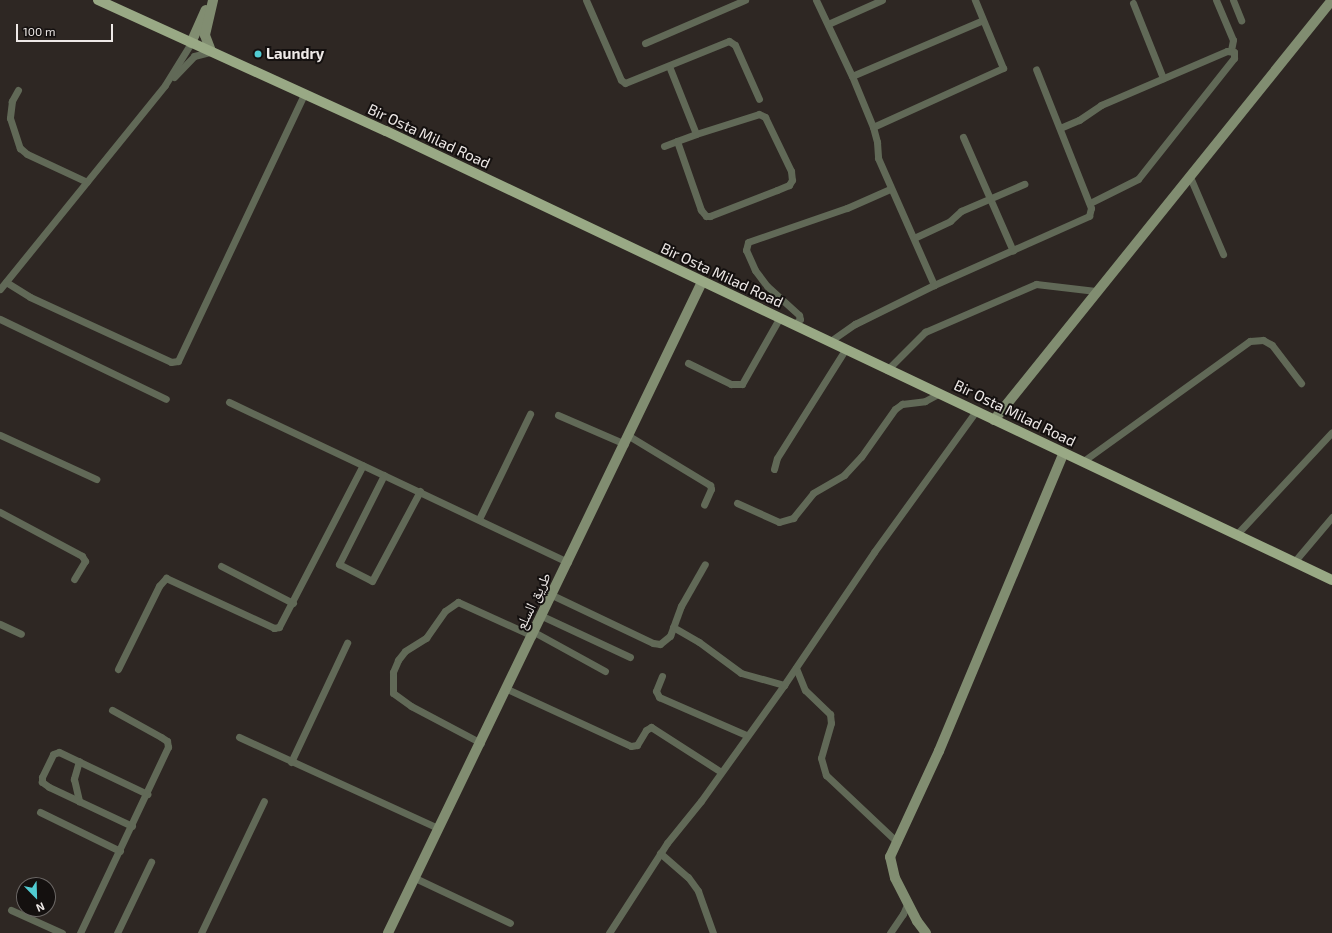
<!DOCTYPE html>
<html>
<head>
<meta charset="utf-8">
<style>
  body { margin:0 }
  #map { position:relative; width:1332px; height:933px; overflow:hidden; background:#2e2723; font-family:"Exo 2","Noto Naskh Arabic",sans-serif }
  div>[style] { position:absolute }
  .street>* { height:7px; margin:-3.5px; padding:0 3.5px; transform-origin:3.5px; border-radius:3.5px; background:#616957 }
  .secondary>* { height:10px; margin:-5px; padding:0 5px; transform-origin:5px; border-radius:5px; background:#818d71 }
  .primary>* { height:10px; margin:-5px; padding:0 5px; transform-origin:5px; border-radius:5px; background:#99a985 }
  .dots>* { width:11px; height:11px; translate:-50% -50%; box-sizing:border-box; border:2px solid #14100f; border-radius:50% }
  span { translate:-50% -50%; white-space:nowrap; text-align:center; line-height:1.15; -webkit-text-stroke:4px #14100f; paint-order:stroke }
  .poi-label { font-size:15px; color:#eee9e7; font-weight:700 }
  .left { translate:0 -50%; text-align:left }
  .street-label { font-size:15px; color:#eee9e7 }
  .north { position:absolute; left:16px; top:877px; width:40px; height:40px; box-sizing:border-box; background:#14100f; border:1px solid #6b6765; border-radius:50%; rotate:157deg; font-size:11px; font-weight:700; line-height:16px; text-align:center; color:#eee9e7 }
  .north::after { content:''; display:block; margin:auto; width:14px; height:18px; background:#51ccd2; clip-path:polygon(50% 0,100% 100%,50% 72%,0 100%) }
  .scale { position:absolute; left:16px; top:24px; width:97px; height:18px; box-sizing:border-box; border:2px solid #eee9e7; border-top:0; padding-left:5px; font-size:12px; line-height:14px; white-space:nowrap; color:#eee9e7; -webkit-text-stroke:3px #14100f; paint-order:stroke }
</style>
</head>
<body>
<div id="map">
  <div class="street">
    <i style="left:586px;top:0;width:87px;rotate:66.4deg"></i>
    <i style="left:621px;top:80px;width:5px;rotate:37deg"></i>
    <i style="left:625px;top:83px;width:112px;rotate:-22deg"></i>
    <i style="left:729px;top:41px;width:7px;rotate:34deg"></i>
    <i style="left:735px;top:45px;width:59px;rotate:66deg"></i>
    <i style="left:816px;top:0;width:84px;rotate:64.7deg"></i>
    <i style="left:852px;top:76px;width:55px;rotate:67.6deg"></i>
    <i style="left:873px;top:127px;width:16px;rotate:75deg"></i>
    <i style="left:877px;top:142px;width:16px;rotate:86deg"></i>
    <i style="left:878px;top:158px;width:139px;rotate:66.2deg"></i>
    <i style="left:1216px;top:0;width:43px;rotate:67deg"></i>
    <i style="left:1233px;top:40px;width:10px;rotate:101deg"></i>
    <i style="left:1233px;top:0;width:22px;rotate:68deg"></i>
    <i style="left:1133px;top:3px;width:81px;rotate:68.2deg"></i>
    <i style="left:828px;top:24px;width:59px;rotate:-24deg"></i>
    <i style="left:645px;top:43px;width:109px;rotate:-23.3deg"></i>
    <i style="left:669px;top:66px;width:73px;rotate:68.3deg"></i>
    <i style="left:852px;top:76px;width:142px;rotate:-23.1deg"></i>
    <i style="left:174px;top:77px;width:29px;rotate:-46deg"></i>
    <i style="left:194px;top:56px;width:16px;rotate:-14deg"></i>
    <i style="left:18px;top:90px;width:13px;rotate:119deg"></i>
    <i style="left:12px;top:101px;width:17px;rotate:97deg"></i>
    <i style="left:10px;top:118px;width:32px;rotate:72deg"></i>
    <i style="left:20px;top:148px;width:9px;rotate:41deg"></i>
    <i style="left:27px;top:154px;width:66px;rotate:25deg"></i>
    <i style="left:873px;top:127px;width:143px;rotate:-24.4deg"></i>
    <i style="left:1003px;top:68px;width:74px;rotate:-112.4deg"></i>
    <i style="left:1060px;top:128px;width:21px;rotate:-23deg"></i>
    <i style="left:1079px;top:120px;width:27px;rotate:-34deg"></i>
    <i style="left:1101px;top:105px;width:137px;rotate:-23.2deg"></i>
    <i style="left:1227px;top:51px;width:7px;rotate:8deg"></i>
    <i style="left:1234px;top:52px;width:6px;rotate:90deg"></i>
    <i style="left:1234px;top:58px;width:154px;rotate:128.4deg"></i>
    <i style="left:1138px;top:179px;width:54px;rotate:153.4deg"></i>
    <i style="left:963px;top:137px;width:124px;rotate:66.3deg"></i>
    <i style="left:664px;top:146px;width:14px;rotate:-21deg"></i>
    <i style="left:677px;top:141px;width:20px;rotate:-20deg"></i>
    <i style="left:696px;top:134px;width:66px;rotate:-17.6deg"></i>
    <i style="left:759px;top:114px;width:7px;rotate:27deg"></i>
    <i style="left:765px;top:117px;width:60px;rotate:64.3deg"></i>
    <i style="left:791px;top:171px;width:9px;rotate:84deg"></i>
    <i style="left:792px;top:180px;width:6px;rotate:121deg"></i>
    <i style="left:789px;top:185px;width:13px;rotate:157deg"></i>
    <i style="left:777px;top:190px;width:72px;rotate:158.8deg"></i>
    <i style="left:710px;top:216px;width:4px;rotate:180deg"></i>
    <i style="left:706px;top:216px;width:8px;rotate:-130deg"></i>
    <i style="left:701px;top:210px;width:73px;rotate:-109.2deg"></i>
    <i style="left:1190px;top:177px;width:84px;rotate:66.8deg"></i>
    <i style="left:914px;top:238px;width:40px;rotate:-25deg"></i>
    <i style="left:950px;top:221px;width:15px;rotate:-42deg"></i>
    <i style="left:961px;top:211px;width:69px;rotate:-23.2deg"></i>
    <i style="left:6px;top:282px;width:28px;rotate:32deg"></i>
    <i style="left:30px;top:297px;width:155px;rotate:24.7deg"></i>
    <i style="left:171px;top:362px;width:7px;rotate:-8deg"></i>
    <i style="left:178px;top:361px;width:294px;rotate:-64.7deg"></i>
    <i style="left:0;top:289px;width:262px;rotate:-51deg"></i>
    <i style="left:165px;top:85px;width:49px;rotate:-58.2deg"></i>
    <i style="left:0;top:319px;width:184px;rotate:25.7deg"></i>
    <i style="left:794px;top:325px;width:8px;rotate:-45deg"></i>
    <i style="left:800px;top:319px;width:4px;rotate:-104deg"></i>
    <i style="left:799px;top:315px;width:43px;rotate:-137.8deg"></i>
    <i style="left:767px;top:286px;width:20px;rotate:-127deg"></i>
    <i style="left:755px;top:270px;width:22px;rotate:-114deg"></i>
    <i style="left:746px;top:250px;width:8px;rotate:-76deg"></i>
    <i style="left:748px;top:242px;width:105px;rotate:-19deg"></i>
    <i style="left:847px;top:208px;width:47px;rotate:-23.8deg"></i>
    <i style="left:829px;top:342px;width:32px;rotate:-35deg"></i>
    <i style="left:855px;top:324px;width:88px;rotate:-26.3deg"></i>
    <i style="left:934px;top:285px;width:170px;rotate:-24deg"></i>
    <i style="left:1089px;top:216px;width:8px;rotate:-76deg"></i>
    <i style="left:1091px;top:208px;width:149px;rotate:-111.6deg"></i>
    <i style="left:688px;top:363px;width:48px;rotate:26deg"></i>
    <i style="left:731px;top:384px;width:11px"></i>
    <i style="left:742px;top:384px;width:75px;rotate:-60.4deg"></i>
    <i style="left:887px;top:370px;width:54px;rotate:-45deg"></i>
    <i style="left:925px;top:332px;width:121px;rotate:-23.4deg"></i>
    <i style="left:1036px;top:284px;width:60px;rotate:6.7deg"></i>
    <i style="left:229px;top:402px;width:375px;rotate:25.3deg"></i>
    <i style="left:558px;top:415px;width:73px;rotate:23.4deg"></i>
    <i style="left:0;top:435px;width:106px;rotate:24.6deg"></i>
    <i style="left:629px;top:436px;width:95px;rotate:31.2deg"></i>
    <i style="left:710px;top:485px;width:4px;rotate:76deg"></i>
    <i style="left:711px;top:489px;width:17px;rotate:114deg"></i>
    <i style="left:1082px;top:462px;width:207px;rotate:-35.8deg"></i>
    <i style="left:1250px;top:341px;width:13px;rotate:-4deg"></i>
    <i style="left:1263px;top:340px;width:10px;rotate:29deg"></i>
    <i style="left:1272px;top:345px;width:48px;rotate:52.7deg"></i>
    <i style="left:774px;top:469px;width:11px;rotate:-75deg"></i>
    <i style="left:777px;top:458px;width:128px;rotate:-57.8deg"></i>
    <i style="left:384px;top:475px;width:100px;rotate:116.8deg"></i>
    <i style="left:339px;top:564px;width:37px;rotate:27deg"></i>
    <i style="left:372px;top:581px;width:102px;rotate:-61.9deg"></i>
    <i style="left:737px;top:503px;width:46px;rotate:24.3deg"></i>
    <i style="left:779px;top:522px;width:15px;rotate:-16deg"></i>
    <i style="left:793px;top:518px;width:32px;rotate:-51deg"></i>
    <i style="left:813px;top:493px;width:36px;rotate:-30deg"></i>
    <i style="left:844px;top:475px;width:25px;rotate:-47deg"></i>
    <i style="left:861px;top:457px;width:59px;rotate:-54.7deg"></i>
    <i style="left:895px;top:409px;width:9px;rotate:-36deg"></i>
    <i style="left:902px;top:404px;width:23px;rotate:-7deg"></i>
    <i style="left:925px;top:401px;width:17px;rotate:-28deg"></i>
    <i style="left:0;top:512px;width:93px;rotate:28.2deg"></i>
    <i style="left:82px;top:556px;width:6px;rotate:59deg"></i>
    <i style="left:85px;top:561px;width:21px;rotate:121deg"></i>
    <i style="left:479px;top:519px;width:117px;rotate:-64.1deg"></i>
    <i style="left:1237px;top:534px;width:139px;rotate:-47deg"></i>
    <i style="left:1294px;top:562px;width:59px;rotate:-49.8deg"></i>
    <i style="left:221px;top:566px;width:81px;rotate:27.2deg"></i>
    <i style="left:552px;top:595px;width:112px;rotate:25.4deg"></i>
    <i style="left:653px;top:643px;width:7px;rotate:8deg"></i>
    <i style="left:660px;top:644px;width:13px;rotate:-39deg"></i>
    <i style="left:670px;top:636px;width:32px;rotate:-70deg"></i>
    <i style="left:681px;top:606px;width:48px;rotate:-60.3deg"></i>
    <i style="left:542px;top:616px;width:97px;rotate:25deg"></i>
    <i style="left:0;top:624px;width:23px;rotate:25deg"></i>
    <i style="left:673px;top:627px;width:30px;rotate:30deg"></i>
    <i style="left:699px;top:642px;width:52px;rotate:36.4deg"></i>
    <i style="left:741px;top:673px;width:45px;rotate:15.6deg"></i>
    <i style="left:534px;top:632px;width:81px;rotate:28.8deg"></i>
    <i style="left:796px;top:668px;width:24px;rotate:68deg"></i>
    <i style="left:805px;top:690px;width:35px;rotate:44deg"></i>
    <i style="left:830px;top:714px;width:9px;rotate:84deg"></i>
    <i style="left:831px;top:723px;width:36px;rotate:106deg"></i>
    <i style="left:821px;top:758px;width:18px;rotate:74deg"></i>
    <i style="left:826px;top:775px;width:98px;rotate:43.3deg"></i>
    <i style="left:118px;top:669px;width:93px;rotate:-63.7deg"></i>
    <i style="left:159px;top:586px;width:11px;rotate:-49deg"></i>
    <i style="left:166px;top:578px;width:119px;rotate:24.8deg"></i>
    <i style="left:274px;top:628px;width:5px;rotate:-11deg"></i>
    <i style="left:279px;top:627px;width:182px;rotate:-62.6deg"></i>
    <i style="left:662px;top:676px;width:16px;rotate:112deg"></i>
    <i style="left:656px;top:691px;width:7px;rotate:63deg"></i>
    <i style="left:659px;top:697px;width:95px;rotate:23.6deg"></i>
    <i style="left:507px;top:689px;width:136px;rotate:24.7deg"></i>
    <i style="left:631px;top:746px;width:6px;rotate:-9deg"></i>
    <i style="left:637px;top:745px;width:17px;rotate:-59deg"></i>
    <i style="left:646px;top:730px;width:6px;rotate:-31deg"></i>
    <i style="left:651px;top:727px;width:83px;rotate:32.7deg"></i>
    <i style="left:239px;top:737px;width:219px;rotate:24.6deg"></i>
    <i style="left:481px;top:743px;width:79px;rotate:-152.1deg"></i>
    <i style="left:411px;top:706px;width:22px;rotate:-144deg"></i>
    <i style="left:393px;top:693px;width:21px;rotate:-90deg"></i>
    <i style="left:393px;top:672px;width:13px;rotate:-67deg"></i>
    <i style="left:398px;top:660px;width:11px;rotate:-52deg"></i>
    <i style="left:405px;top:651px;width:25px;rotate:-32deg"></i>
    <i style="left:426px;top:638px;width:33px;rotate:-55deg"></i>
    <i style="left:445px;top:611px;width:16px;rotate:-35deg"></i>
    <i style="left:458px;top:602px;width:82px;rotate:24.4deg"></i>
    <i style="left:79px;top:761px;width:19px;rotate:106deg"></i>
    <i style="left:74px;top:779px;width:23px;rotate:77deg"></i>
    <i style="left:291px;top:762px;width:132px;rotate:-64.8deg"></i>
    <i style="left:40px;top:812px;width:89px;rotate:26deg"></i>
    <i style="left:132px;top:826px;width:92px;rotate:-154.8deg"></i>
    <i style="left:49px;top:787px;width:9px;rotate:-144deg"></i>
    <i style="left:42px;top:782px;width:5px;rotate:-90deg"></i>
    <i style="left:42px;top:777px;width:25px;rotate:-64deg"></i>
    <i style="left:53px;top:754px;width:6px;rotate:-18deg"></i>
    <i style="left:59px;top:752px;width:98px;rotate:25.5deg"></i>
    <i style="left:660px;top:853px;width:37px;rotate:41deg"></i>
    <i style="left:688px;top:877px;width:17px;rotate:54deg"></i>
    <i style="left:698px;top:891px;width:45px;rotate:70.3deg"></i>
    <i style="left:415px;top:878px;width:105px;rotate:25.3deg"></i>
    <i style="left:11px;top:910px;width:56px;rotate:24.3deg"></i>
    <i style="left:80px;top:933px;width:206px;rotate:-64.7deg"></i>
    <i style="left:168px;top:747px;width:6px;rotate:-99deg"></i>
    <i style="left:167px;top:741px;width:7px;rotate:-146deg"></i>
    <i style="left:161px;top:737px;width:56px;rotate:-151.1deg"></i>
    <i style="left:117px;top:933px;width:79px;rotate:-64.4deg"></i>
    <i style="left:201px;top:933px;width:146px;rotate:-64.5deg"></i>
    <i style="left:609px;top:933px;width:107px;rotate:-57.2deg"></i>
    <i style="left:667px;top:843px;width:54px;rotate:-51deg"></i>
    <i style="left:701px;top:801px;width:143px;rotate:-54.4deg"></i>
    <i style="left:784px;top:685px;width:161px;rotate:-55.9deg"></i>
    <i style="left:874px;top:552px;width:174px;rotate:-54.1deg"></i>
    <i style="left:890px;top:933px;width:23px;rotate:-56deg"></i>
    <i style="left:903px;top:914px;width:13px;rotate:-67deg"></i>
  </div>
  <div class="secondary">
    <i style="left:191px;top:43px;width:36px;rotate:-66deg"></i>
    <i style="left:211px;top:51px;width:17px;rotate:-111deg"></i>
    <i style="left:205px;top:35px;width:36px;rotate:-77deg"></i>
    <i style="left:994px;top:420px;width:539px;rotate:-51.17deg"></i>
    <i style="left:388px;top:933px;width:723px;rotate:-64.25deg"></i>
    <i style="left:926px;top:933px;width:15px;rotate:-127deg"></i>
    <i style="left:917px;top:921px;width:48px;rotate:-117.1deg"></i>
    <i style="left:895px;top:878px;width:22px;rotate:-103deg"></i>
    <i style="left:890px;top:857px;width:117px;rotate:-65.2deg"></i>
    <i style="left:939px;top:751px;width:322px;rotate:-67.3deg"></i>
  </div>
  <div class="primary">
    <i style="left:98px;top:0;width:316px;rotate:24.5deg"></i>
    <i style="left:386px;top:131px;width:1047px;rotate:25.39deg"></i>
  </div>
  <div class="dots">
    <i style="left:258px;top:54px;background:#51ccd2"></i>
  </div>
  <div class="poi-label">
    <span class="left" style="left:266px;top:54px">Laundry</span>
  </div>
  <div class="street-label">
    <span style="left:429px;top:136px;rotate:25deg">Bir Osta Milad Road</span>
    <span style="left:722px;top:275px;rotate:25deg">Bir Osta Milad Road</span>
    <span style="left:1015px;top:413px;rotate:26deg">Bir Osta Milad Road</span>
    <span style="left:533px;top:601px;rotate:-64deg">طريق السلع</span>
  </div>
  <div class="north">N</div>
  <div class="scale">100 m</div>
</div>
</body>
</html>
